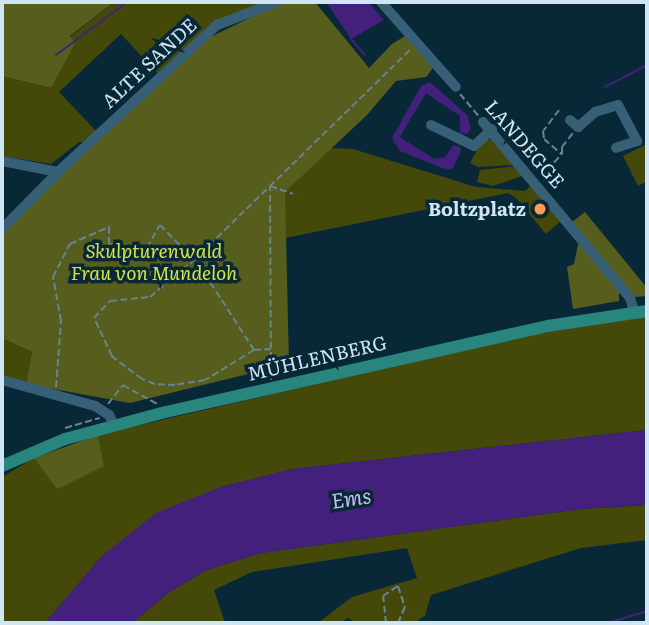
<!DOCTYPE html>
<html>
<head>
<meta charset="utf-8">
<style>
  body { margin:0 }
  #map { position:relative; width:649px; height:625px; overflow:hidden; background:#082838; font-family:Literata,serif }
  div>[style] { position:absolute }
  .green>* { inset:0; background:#44490a }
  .forest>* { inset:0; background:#575d1c }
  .water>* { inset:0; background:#42207c }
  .stream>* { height:2px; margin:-1px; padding:0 1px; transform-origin:1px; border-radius:1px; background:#42207c }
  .path>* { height:2px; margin-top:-1px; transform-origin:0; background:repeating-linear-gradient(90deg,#688392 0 7px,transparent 0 10.5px) }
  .minor>* { height:10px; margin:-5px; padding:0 5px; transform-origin:5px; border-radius:5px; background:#376077 }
  .major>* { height:12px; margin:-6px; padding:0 6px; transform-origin:6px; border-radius:6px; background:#29867f }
  .dots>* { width:19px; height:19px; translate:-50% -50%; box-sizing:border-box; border:4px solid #082838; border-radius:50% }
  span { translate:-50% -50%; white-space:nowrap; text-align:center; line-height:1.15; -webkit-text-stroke:7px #082838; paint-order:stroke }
  .street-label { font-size:19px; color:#d0e6f4 }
  .poi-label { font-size:19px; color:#d0e6f4; font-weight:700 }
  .right { translate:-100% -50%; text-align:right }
  .park-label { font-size:19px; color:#d4e244; font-style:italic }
  .water-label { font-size:21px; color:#c7bcee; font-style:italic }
  .frame { position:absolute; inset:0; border:4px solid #d0e6f4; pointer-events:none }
</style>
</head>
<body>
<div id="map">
  <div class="green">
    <i style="clip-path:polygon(114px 2px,266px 2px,211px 25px,159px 75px,121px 34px,59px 92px,98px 133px,87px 142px,79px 142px,51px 164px,2px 156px,2px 76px,51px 88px,70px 37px)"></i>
    <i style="clip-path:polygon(493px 139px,517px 165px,478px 167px,470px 163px,478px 148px,486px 140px)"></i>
    <i style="clip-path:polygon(647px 144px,647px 181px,638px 186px,623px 156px)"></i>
    <i style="clip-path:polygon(329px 148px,353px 149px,476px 187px,525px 191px,533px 184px,563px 219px,546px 234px,516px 198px,508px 193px,285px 238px,285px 192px)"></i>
    <i style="clip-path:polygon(518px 166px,525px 175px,493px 186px,477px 182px,480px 170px)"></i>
    <i style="clip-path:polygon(647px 316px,647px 430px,292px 469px,221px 487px,102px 556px,45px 623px,2px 623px,2px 477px,34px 458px,104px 466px,98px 435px,507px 339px)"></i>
    <i style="clip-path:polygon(2px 338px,32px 352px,26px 384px,2px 378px)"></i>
    <i style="clip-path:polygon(647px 505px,647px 540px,581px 548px,431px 595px,425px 616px,413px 623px,356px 623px,349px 618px,337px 623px,318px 623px,352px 597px,417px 578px,407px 548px,252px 572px,214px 590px,225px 623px,132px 623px,168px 593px,206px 570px,261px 553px,581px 509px)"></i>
  </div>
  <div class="forest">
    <i style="clip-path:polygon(2px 2px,114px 2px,70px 36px,75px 43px,51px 88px,2px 76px)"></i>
    <i style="clip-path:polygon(283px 2px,315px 2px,369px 68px,392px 44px,405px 36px,433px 68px,426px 77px,396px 81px,367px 115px,285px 192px,289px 364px,130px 403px,26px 384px,32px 352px,2px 338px,2px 231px,200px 42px)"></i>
    <i style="clip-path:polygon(585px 212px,647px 288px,647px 296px,635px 297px,630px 293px,572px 222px)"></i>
    <i style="clip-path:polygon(579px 240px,619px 290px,619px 301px,573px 309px,567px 267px,574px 264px)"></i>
    <i style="clip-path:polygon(98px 435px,104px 466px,57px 489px,34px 458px)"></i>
  </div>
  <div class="water">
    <i style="clip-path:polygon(326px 2px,368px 2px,384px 20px,351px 39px)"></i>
    <i style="clip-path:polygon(430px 82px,467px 115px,471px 129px,467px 134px,460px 133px,460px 116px,426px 93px,400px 137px,434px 159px,445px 157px,453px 145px,460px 147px,461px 151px,453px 168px,447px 170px,400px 151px,392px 138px,421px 86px)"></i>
    <i style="clip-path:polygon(647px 430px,647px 505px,581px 509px,261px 553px,206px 570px,168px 593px,132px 623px,45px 623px,102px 556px,156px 513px,221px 487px,292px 469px)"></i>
  </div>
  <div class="stream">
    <i style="left:351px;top:39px;width:21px;rotate:49deg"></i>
    <i style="left:56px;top:55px;width:89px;rotate:-36.7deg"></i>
    <i style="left:605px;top:87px;width:47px;rotate:-27.6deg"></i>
    <i style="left:608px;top:623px;width:41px;rotate:-17.1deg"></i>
  </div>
  <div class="path">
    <i style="left:460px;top:94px;width:30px;rotate:50deg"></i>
    <i style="left:559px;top:110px;width:26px;rotate:127deg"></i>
    <i style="left:543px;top:131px;width:8px;rotate:83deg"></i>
    <i style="left:544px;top:139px;width:23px;rotate:41deg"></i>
    <i style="left:533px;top:169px;width:14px;rotate:4deg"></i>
    <i style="left:547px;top:170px;width:22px;rotate:-47deg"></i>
    <i style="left:562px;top:154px;width:7px;rotate:-90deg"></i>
    <i style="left:562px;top:147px;width:18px;rotate:-52deg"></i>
    <i style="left:254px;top:350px;width:57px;rotate:148.5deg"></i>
    <i style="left:205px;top:380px;width:30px;rotate:171deg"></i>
    <i style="left:175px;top:385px;width:20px;rotate:-177deg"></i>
    <i style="left:155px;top:384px;width:14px;rotate:-159deg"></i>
    <i style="left:142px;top:379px;width:38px;rotate:-143deg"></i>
    <i style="left:112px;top:356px;width:42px;rotate:-115.3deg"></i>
    <i style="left:94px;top:318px;width:23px;rotate:-47deg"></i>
    <i style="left:110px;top:301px;width:40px;rotate:-5.7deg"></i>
    <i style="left:150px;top:297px;width:57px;rotate:-40.1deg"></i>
    <i style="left:194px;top:260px;width:301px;rotate:-44.2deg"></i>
    <i style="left:271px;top:380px;width:194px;rotate:-90.3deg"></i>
    <i style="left:270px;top:186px;width:24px;rotate:19deg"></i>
    <i style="left:56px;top:387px;width:66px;rotate:-85.7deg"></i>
    <i style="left:61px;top:321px;width:45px;rotate:-100.3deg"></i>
    <i style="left:53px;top:277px;width:37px;rotate:-63deg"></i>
    <i style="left:70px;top:244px;width:43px;rotate:-23.6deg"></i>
    <i style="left:109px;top:227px;width:17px;rotate:90deg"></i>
    <i style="left:109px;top:244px;width:38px;rotate:6deg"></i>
    <i style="left:147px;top:248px;width:26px;rotate:-61deg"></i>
    <i style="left:160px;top:225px;width:56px;rotate:45.7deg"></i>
    <i style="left:199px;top:265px;width:101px;rotate:57.1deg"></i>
    <i style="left:254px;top:350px;width:17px;rotate:-3deg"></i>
    <i style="left:108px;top:404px;width:24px;rotate:-52deg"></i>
    <i style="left:123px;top:385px;width:39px;rotate:29deg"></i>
    <i style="left:65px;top:428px;width:36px;rotate:-16deg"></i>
    <i style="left:386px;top:623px;width:27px;rotate:-96deg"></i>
    <i style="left:383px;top:596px;width:18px;rotate:-34deg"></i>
    <i style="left:398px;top:586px;width:22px;rotate:72deg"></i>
    <i style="left:405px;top:607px;width:17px;rotate:114deg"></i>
  </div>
  <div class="minor">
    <i style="left:381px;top:2px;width:113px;rotate:48.6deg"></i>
    <i style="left:570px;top:120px;width:11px;rotate:41deg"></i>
    <i style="left:578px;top:127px;width:23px;rotate:-41deg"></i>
    <i style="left:595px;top:112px;width:24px;rotate:-17deg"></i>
    <i style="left:618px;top:105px;width:41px;rotate:62.2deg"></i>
    <i style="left:637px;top:141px;width:22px;rotate:162deg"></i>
    <i style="left:483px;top:122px;width:229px;rotate:50.1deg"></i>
    <i style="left:630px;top:298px;width:16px;rotate:72deg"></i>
    <i style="left:431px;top:125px;width:48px;rotate:26deg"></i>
    <i style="left:474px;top:146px;width:25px;rotate:-43deg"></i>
    <i style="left:2px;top:161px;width:57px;rotate:11.1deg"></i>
    <i style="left:2px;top:229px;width:80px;rotate:-45.5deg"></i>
    <i style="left:58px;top:172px;width:217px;rotate:-42.8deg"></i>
    <i style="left:217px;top:25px;width:64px;rotate:-21deg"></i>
    <i style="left:2px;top:380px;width:97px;rotate:15.6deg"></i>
    <i style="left:95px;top:406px;width:17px;rotate:33deg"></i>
    <i style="left:109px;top:415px;width:11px;rotate:63deg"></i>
  </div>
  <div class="major">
    <i style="left:2px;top:466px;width:69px;rotate:-23.2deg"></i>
    <i style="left:65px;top:439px;width:105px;rotate:-15deg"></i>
    <i style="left:166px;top:412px;width:392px;rotate:-12.7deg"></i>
    <i style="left:548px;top:326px;width:100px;rotate:-8.6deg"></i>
  </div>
  <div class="dots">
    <i style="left:540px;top:209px;background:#fd9c56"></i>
  </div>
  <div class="street-label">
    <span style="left:149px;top:63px;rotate:-43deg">ALTE SANDE</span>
    <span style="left:525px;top:144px;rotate:49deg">LANDEGGE</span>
    <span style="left:317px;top:358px;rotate:-13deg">MÜHLENBERG</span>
  </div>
  <div class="poi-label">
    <span class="right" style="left:526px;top:209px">Boltzplatz</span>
  </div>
  <div class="park-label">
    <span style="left:154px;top:262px">Skulpturenwald<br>Frau von Mundeloh</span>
  </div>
  <div class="water-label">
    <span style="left:351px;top:497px;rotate:-9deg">Ems</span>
  </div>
  <div class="frame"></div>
</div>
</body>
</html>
